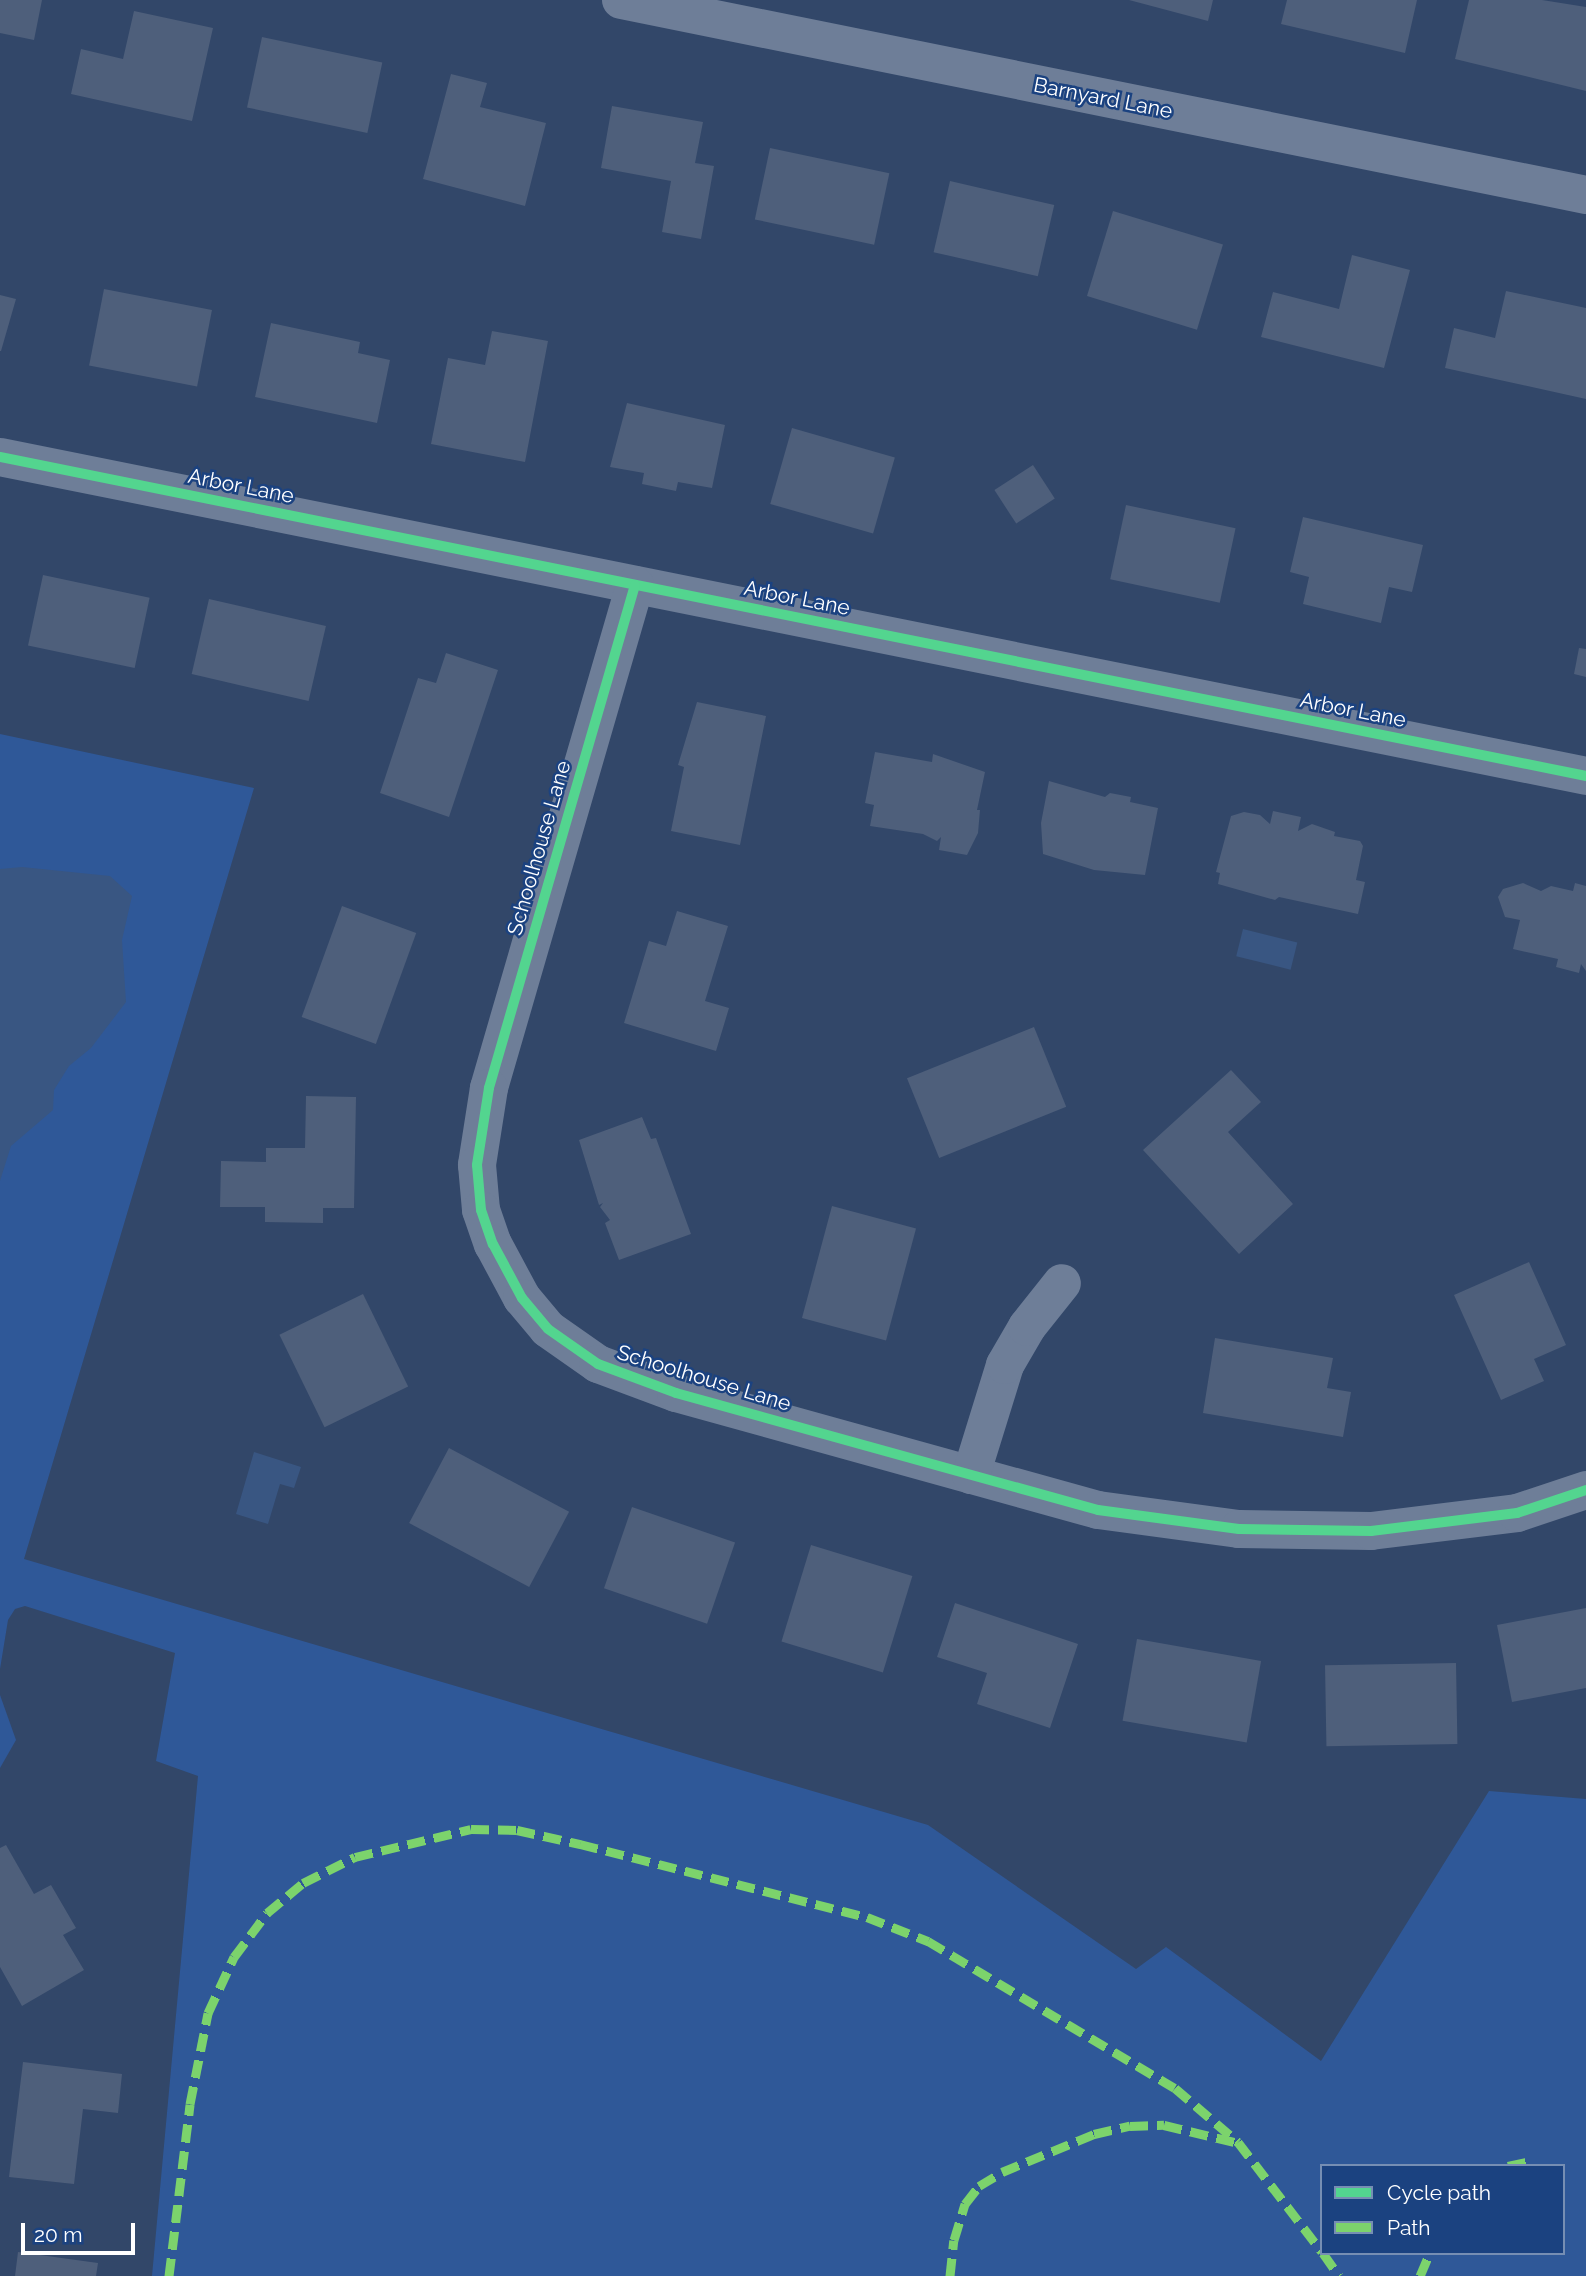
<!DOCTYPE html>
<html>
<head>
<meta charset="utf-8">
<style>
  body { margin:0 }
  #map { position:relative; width:1586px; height:2276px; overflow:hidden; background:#324769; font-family:Raleway,sans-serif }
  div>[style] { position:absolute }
  .green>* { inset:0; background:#2f5898 }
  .water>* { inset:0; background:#395682; transform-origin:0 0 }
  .building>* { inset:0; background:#4e5f7b; transform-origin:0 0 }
  .street>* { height:38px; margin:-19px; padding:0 19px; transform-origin:19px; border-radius:19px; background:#6e7e98 }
  .quiet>* { height:9px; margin-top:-4.5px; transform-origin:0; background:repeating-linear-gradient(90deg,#7cd36c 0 18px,transparent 0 27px) }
  .cycleway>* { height:10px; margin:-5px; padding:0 5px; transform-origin:5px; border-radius:5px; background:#53d58f }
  span { translate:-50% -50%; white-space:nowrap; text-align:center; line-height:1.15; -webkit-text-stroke:5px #1b4280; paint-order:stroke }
  .street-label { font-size:21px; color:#fff }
  .legend { position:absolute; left:1320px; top:2164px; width:245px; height:91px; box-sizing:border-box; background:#1b4280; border:2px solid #768eb3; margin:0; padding:9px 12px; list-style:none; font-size:21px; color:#fff }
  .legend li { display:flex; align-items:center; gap:14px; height:35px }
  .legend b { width:35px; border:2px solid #768eb3 }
  .scale { position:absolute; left:21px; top:2223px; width:114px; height:32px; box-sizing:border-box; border:4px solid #fff; border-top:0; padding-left:9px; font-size:21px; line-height:24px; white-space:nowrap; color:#fff; -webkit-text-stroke:5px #1b4280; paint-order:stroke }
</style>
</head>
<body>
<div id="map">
  <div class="green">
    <i style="clip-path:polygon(evenodd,0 734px,254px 788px,24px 1559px,928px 1825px,1136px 1969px,1166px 1947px,1321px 2061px,1489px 1791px,1586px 1799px,1586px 2276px,152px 2276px,198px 1776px,156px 1761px,175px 1653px,25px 1606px,15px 1609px,8px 1620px,0 1669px,0 734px,1322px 2166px,1563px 2166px,1563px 2253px,1322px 2253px,1322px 2166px)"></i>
    <i style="clip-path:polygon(0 1695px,16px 1740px,0 1768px)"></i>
  </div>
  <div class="water">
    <i style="clip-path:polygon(22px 867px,110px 876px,132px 896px,122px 940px,126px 1002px,91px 1048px,69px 1066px,54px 1090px,53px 1110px,11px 1146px,0 1181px,0 869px)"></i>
    <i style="left:1243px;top:929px;width:56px;height:28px;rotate:14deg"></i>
    <i style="clip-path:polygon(254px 1452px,301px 1467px,294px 1488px,280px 1484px,268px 1524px,236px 1514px)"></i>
  </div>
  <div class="building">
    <i style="clip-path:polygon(0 0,42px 0,34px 40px,0 33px)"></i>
    <i style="clip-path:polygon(1129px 0,1213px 0,1208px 21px)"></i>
    <i style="clip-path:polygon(1287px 0,1417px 0,1405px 53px,1281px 24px)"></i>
    <i style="clip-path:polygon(1469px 0,1542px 0,1586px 7px,1586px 91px,1455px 59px)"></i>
    <i style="clip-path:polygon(134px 11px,213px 28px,192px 121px,71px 94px,81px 49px,123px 59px)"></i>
    <i style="left:262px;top:37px;width:123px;height:72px;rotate:12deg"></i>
    <i style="clip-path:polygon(451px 74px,487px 83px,480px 107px,546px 123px,525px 206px,423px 179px)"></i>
    <i style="clip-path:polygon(612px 106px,703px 122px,695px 163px,714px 166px,701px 239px,662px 232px,671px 181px,601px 168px)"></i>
    <i style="left:770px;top:148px;width:122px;height:73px;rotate:12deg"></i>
    <i style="left:950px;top:181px;width:107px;height:73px;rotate:13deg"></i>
    <i style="left:1113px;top:211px;width:115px;height:89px;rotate:17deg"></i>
    <i style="clip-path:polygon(1352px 255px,1410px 270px,1384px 368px,1261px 337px,1273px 292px,1339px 309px)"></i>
    <i style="left:104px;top:289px;width:110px;height:78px;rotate:11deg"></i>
    <i style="clip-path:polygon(1506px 291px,1586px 308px,1586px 399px,1445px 368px,1454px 328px,1495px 338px)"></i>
    <i style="clip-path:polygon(0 295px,16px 299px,1px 351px,0 351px)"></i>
    <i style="clip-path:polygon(271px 323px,360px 342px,358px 353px,390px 360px,377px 423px,255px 397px)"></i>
    <i style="clip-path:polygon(492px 331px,548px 341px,525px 462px,431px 444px,448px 358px,485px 365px)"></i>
    <i style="clip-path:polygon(627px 403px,725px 425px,712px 488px,678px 482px,676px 491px,642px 484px,644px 473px,610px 467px)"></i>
    <i style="left:792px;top:428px;width:107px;height:79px;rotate:16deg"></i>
    <i style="left:1033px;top:465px;width:40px;height:46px;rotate:57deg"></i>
    <i style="left:1126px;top:505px;width:112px;height:76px;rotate:12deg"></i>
    <i style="clip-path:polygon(1303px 517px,1423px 545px,1412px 592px,1389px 587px,1381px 623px,1303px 604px,1309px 577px,1290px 572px)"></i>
    <i style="left:43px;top:575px;width:109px;height:72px;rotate:12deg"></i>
    <i style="left:209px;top:599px;width:120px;height:77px;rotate:13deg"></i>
    <i style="clip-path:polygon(1579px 648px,1586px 649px,1586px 677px,1574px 674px)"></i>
    <i style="clip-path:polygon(446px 653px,498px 670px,449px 817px,380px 793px,418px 678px,436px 683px)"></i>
    <i style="clip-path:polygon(697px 702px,766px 716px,740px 845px,671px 831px,684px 767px,678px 765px)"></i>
    <i style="clip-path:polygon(875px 752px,932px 762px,933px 754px,985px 772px,977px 810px,980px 810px,978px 833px,967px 855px,939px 850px,941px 837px,937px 841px,923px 834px,870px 826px,874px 805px,865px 803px)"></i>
    <i style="clip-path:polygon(1049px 781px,1105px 797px,1110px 793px,1131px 797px,1130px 802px,1158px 808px,1145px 875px,1094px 870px,1043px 854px,1041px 823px)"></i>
    <i style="clip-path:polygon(1273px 811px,1301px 817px,1298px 831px,1312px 824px,1335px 832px,1334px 836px,1360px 841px,1363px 846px,1356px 880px,1365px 882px,1358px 914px,1279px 897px,1275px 900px,1218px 884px,1220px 873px,1216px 872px,1231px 816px,1244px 812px,1260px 815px,1270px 824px)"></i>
    <i style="clip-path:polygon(1523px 883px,1541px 891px,1551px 886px,1573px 891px,1575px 883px,1586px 886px,1586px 971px,1581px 964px,1579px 973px,1556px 967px,1558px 959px,1513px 949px,1520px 920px,1505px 917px,1498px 897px,1503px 889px)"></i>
    <i style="left:342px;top:906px;width:79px;height:118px;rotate:20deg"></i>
    <i style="clip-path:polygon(677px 911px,728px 926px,705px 1001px,729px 1008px,716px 1051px,624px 1023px,649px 941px,666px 946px)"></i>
    <i style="left:1034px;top:1027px;width:86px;height:137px;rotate:68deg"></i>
    <i style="clip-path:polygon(1231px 1070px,1261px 1102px,1228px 1132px,1293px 1204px,1239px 1254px,1143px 1150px)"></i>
    <i style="clip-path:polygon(306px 1096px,356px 1097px,354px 1208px,323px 1208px,323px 1223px,265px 1222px,265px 1207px,220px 1207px,221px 1161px,266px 1162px,266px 1148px,305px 1148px)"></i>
    <i style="clip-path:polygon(642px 1117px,651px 1139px,656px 1138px,691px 1234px,619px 1260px,605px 1223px,610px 1220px,600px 1207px,603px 1203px,599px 1205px,579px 1140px)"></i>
    <i style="left:832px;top:1206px;width:87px;height:116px;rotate:15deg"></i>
    <i style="clip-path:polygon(1529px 1262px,1566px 1345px,1534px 1359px,1544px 1381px,1501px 1400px,1454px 1295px)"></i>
    <i style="left:363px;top:1294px;width:103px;height:93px;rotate:64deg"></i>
    <i style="clip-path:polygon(1215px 1338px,1333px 1358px,1327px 1388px,1351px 1392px,1343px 1437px,1203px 1413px)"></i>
    <i style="left:449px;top:1448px;width:136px;height:85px;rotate:28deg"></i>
    <i style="left:632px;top:1507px;width:109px;height:86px;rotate:19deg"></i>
    <i style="left:811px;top:1545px;width:106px;height:101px;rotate:17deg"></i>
    <i style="clip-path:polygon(955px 1603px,1078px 1644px,1050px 1728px,977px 1704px,987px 1673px,937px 1657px)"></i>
    <i style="clip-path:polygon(1586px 1608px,1586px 1688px,1512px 1702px,1497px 1625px)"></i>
    <i style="left:1137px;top:1639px;width:126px;height:83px;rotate:10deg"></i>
    <i style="left:1456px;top:1663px;width:81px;height:131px;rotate:89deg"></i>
    <i style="clip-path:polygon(6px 1845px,34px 1894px,51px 1885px,76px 1928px,63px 1935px,84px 1970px,22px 2006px,0 1967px,0 1848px)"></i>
    <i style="clip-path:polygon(23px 2062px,122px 2074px,118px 2113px,83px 2109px,74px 2184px,9px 2177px)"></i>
    <i style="clip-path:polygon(18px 2252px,98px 2263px,96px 2276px,15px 2276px)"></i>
  </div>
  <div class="street">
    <i style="left:621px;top:0;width:985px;rotate:11.42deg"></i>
    <i style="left:0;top:457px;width:1618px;rotate:11.37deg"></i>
    <i style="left:635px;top:585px;width:524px;rotate:106.19deg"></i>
    <i style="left:489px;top:1088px;width:78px;rotate:98.9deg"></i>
    <i style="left:477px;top:1165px;width:45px;rotate:84.9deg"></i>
    <i style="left:481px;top:1210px;width:36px;rotate:71deg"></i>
    <i style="left:493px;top:1244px;width:61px;rotate:61.8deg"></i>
    <i style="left:522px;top:1298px;width:40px;rotate:50deg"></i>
    <i style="left:548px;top:1329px;width:61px;rotate:35deg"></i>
    <i style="left:598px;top:1364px;width:83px;rotate:20.4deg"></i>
    <i style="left:676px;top:1393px;width:438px;rotate:15.5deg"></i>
    <i style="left:1098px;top:1510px;width:142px;rotate:7.7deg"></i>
    <i style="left:1239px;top:1529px;width:132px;rotate:0.9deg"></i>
    <i style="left:1371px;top:1531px;width:147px;rotate:-7deg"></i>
    <i style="left:1517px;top:1513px;width:73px;rotate:-18.4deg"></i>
    <i style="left:971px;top:1475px;width:115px;rotate:-72.8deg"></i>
    <i style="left:1005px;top:1365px;width:44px;rotate:-59.9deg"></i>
    <i style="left:1027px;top:1327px;width:56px;rotate:-51.5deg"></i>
  </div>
  <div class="quiet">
    <i style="left:1508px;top:2166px;width:25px;rotate:-12deg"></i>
    <i style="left:1323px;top:2253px;width:28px;rotate:55deg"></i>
    <i style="left:169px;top:2276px;width:173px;rotate:-83deg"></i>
    <i style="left:190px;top:2104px;width:93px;rotate:-78.8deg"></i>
    <i style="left:208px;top:2013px;width:62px;rotate:-65.1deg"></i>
    <i style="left:234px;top:1957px;width:55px;rotate:-53.1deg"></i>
    <i style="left:267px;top:1913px;width:47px;rotate:-39.8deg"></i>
    <i style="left:303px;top:1883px;width:58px;rotate:-26.6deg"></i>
    <i style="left:355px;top:1857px;width:119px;rotate:-13.6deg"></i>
    <i style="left:471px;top:1829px;width:46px;rotate:1.2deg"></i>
    <i style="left:517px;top:1830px;width:65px;rotate:12.5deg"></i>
    <i style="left:580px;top:1844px;width:296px;rotate:14.3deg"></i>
    <i style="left:867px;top:1917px;width:66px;rotate:21.5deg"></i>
    <i style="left:928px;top:1941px;width:287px;rotate:30.8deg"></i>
    <i style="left:1175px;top:2088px;width:83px;rotate:40.6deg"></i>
    <i style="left:1238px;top:2142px;width:138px;rotate:52.6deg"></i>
    <i style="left:950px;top:2276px;width:36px;rotate:-84deg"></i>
    <i style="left:954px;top:2240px;width:38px;rotate:-73deg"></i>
    <i style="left:965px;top:2204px;width:23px;rotate:-52deg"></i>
    <i style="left:979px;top:2186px;width:27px;rotate:-31deg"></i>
    <i style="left:1002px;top:2172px;width:100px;rotate:-22.4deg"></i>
    <i style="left:1094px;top:2134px;width:37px;rotate:-13deg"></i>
    <i style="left:1130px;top:2126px;width:34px;rotate:-2deg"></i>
    <i style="left:1164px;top:2125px;width:73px;rotate:13.5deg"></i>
    <i style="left:1420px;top:2276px;width:25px;rotate:-67deg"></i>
  </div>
  <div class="cycleway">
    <i style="left:0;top:457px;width:1618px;rotate:11.37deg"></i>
    <i style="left:635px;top:585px;width:524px;rotate:106.19deg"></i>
    <i style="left:489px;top:1088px;width:78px;rotate:98.9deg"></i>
    <i style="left:477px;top:1165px;width:45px;rotate:84.9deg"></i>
    <i style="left:481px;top:1210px;width:36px;rotate:71deg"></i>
    <i style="left:493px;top:1244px;width:61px;rotate:61.8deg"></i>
    <i style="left:522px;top:1298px;width:40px;rotate:50deg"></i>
    <i style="left:548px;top:1329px;width:61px;rotate:35deg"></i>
    <i style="left:598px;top:1364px;width:83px;rotate:20.4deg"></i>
    <i style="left:676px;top:1393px;width:438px;rotate:15.5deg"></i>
    <i style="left:1098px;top:1510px;width:142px;rotate:7.7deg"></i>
    <i style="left:1239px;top:1529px;width:132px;rotate:0.9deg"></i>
    <i style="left:1371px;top:1531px;width:147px;rotate:-7deg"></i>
    <i style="left:1517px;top:1513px;width:73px;rotate:-18.4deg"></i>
  </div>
  <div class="street-label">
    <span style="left:1103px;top:98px;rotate:11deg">Barnyard Lane</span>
    <span style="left:241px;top:486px;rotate:11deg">Arbor Lane</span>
    <span style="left:797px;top:598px;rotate:11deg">Arbor Lane</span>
    <span style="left:1353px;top:710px;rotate:11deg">Arbor Lane</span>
    <span style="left:539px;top:848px;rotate:-74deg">Schoolhouse Lane</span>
    <span style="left:704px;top:1378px;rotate:17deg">Schoolhouse Lane</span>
  </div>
  <ul class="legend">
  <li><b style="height:9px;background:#53d58f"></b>Cycle path</li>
  <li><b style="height:9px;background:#7cd36c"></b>Path</li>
  </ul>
  <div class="scale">20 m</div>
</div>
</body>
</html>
